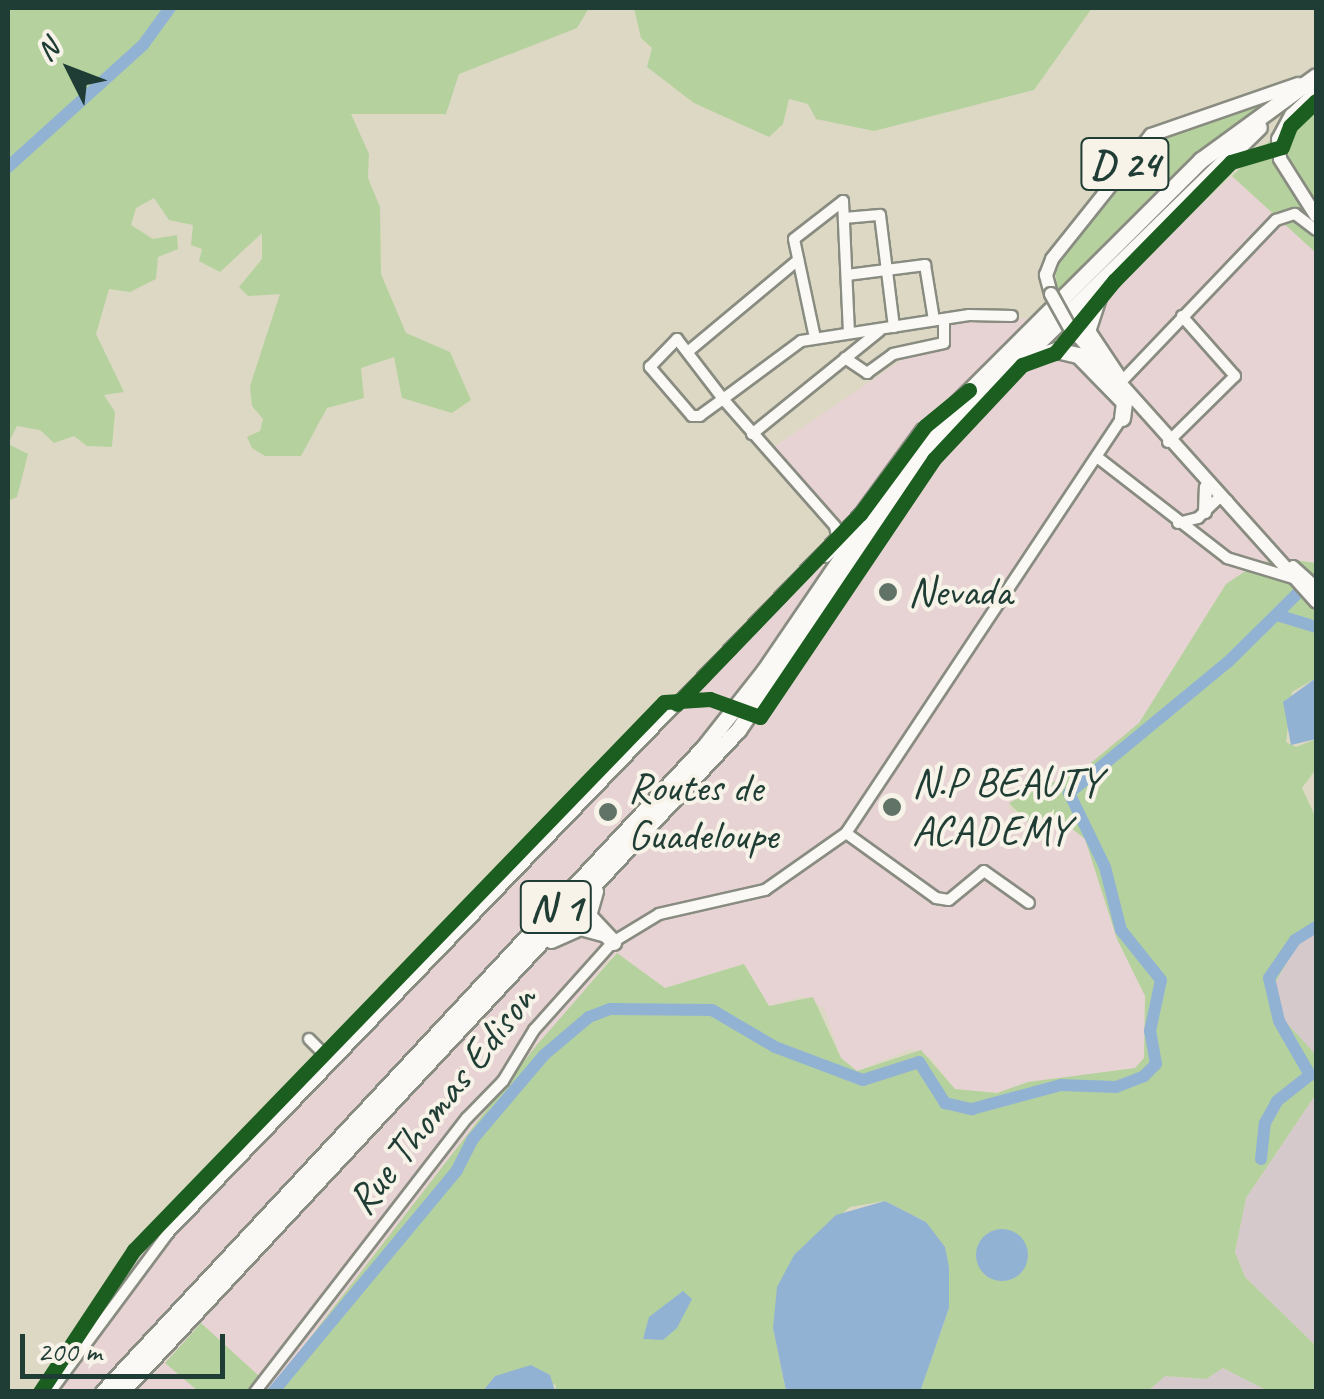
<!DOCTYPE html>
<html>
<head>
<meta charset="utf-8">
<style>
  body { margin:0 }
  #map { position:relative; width:1324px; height:1399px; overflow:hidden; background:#dcd8c4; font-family:Caveat,sans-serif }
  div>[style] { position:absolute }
  .built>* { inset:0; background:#e8d3d4 }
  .industrial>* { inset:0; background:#d5c9cb }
  .green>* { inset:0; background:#b5d29e }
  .water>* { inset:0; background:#92b2d4 }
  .round { border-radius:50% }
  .river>* { height:12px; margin:-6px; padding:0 6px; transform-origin:6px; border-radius:6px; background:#92b2d4 }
  .roads { filter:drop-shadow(2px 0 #898c80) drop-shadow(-2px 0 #898c80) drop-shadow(0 2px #898c80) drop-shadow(0 -2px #898c80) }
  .minor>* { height:10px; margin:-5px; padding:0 5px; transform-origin:5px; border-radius:5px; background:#faf9f6 }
  .major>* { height:12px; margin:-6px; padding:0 6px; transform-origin:6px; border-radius:6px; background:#faf9f6 }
  .highway>* { height:15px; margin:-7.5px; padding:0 7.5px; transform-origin:7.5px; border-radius:7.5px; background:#faf9f6 }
  .bridges { filter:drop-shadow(2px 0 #898c80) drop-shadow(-2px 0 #898c80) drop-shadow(0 2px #898c80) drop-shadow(0 -2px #898c80) }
  .major-bridge>* { height:12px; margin:-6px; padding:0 6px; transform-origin:6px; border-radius:6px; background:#faf9f6 }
  .cycleway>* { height:15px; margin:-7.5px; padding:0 7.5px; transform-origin:7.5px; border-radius:7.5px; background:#1b5e20 }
  .dots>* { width:28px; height:28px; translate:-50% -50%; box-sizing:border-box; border:5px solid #f7f3e8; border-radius:50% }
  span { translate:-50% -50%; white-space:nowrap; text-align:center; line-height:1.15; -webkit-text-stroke:8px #f7f3e8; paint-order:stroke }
  .shield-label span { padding:2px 8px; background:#f7f3e8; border:2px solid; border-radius:8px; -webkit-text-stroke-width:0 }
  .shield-label { font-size:40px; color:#1f3d34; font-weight:700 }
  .poi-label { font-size:42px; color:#1f3d34 }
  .left { translate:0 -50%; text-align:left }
  .street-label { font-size:42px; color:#1f3d34 }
  .frame { position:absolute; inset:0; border:10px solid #1f3d34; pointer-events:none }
  .north { position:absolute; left:20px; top:20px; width:100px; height:100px; -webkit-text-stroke:8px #f7f3e8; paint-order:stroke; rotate:312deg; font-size:28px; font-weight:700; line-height:40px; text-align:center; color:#1f3d34 }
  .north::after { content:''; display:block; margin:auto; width:35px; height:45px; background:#1f3d34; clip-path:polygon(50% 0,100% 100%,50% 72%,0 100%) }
  .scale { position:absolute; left:20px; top:1334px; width:205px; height:45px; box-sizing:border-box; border:5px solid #1f3d34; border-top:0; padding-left:12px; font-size:30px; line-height:35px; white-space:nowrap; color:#1f3d34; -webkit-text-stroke:8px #f7f3e8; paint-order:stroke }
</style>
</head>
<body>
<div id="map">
  <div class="built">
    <i style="clip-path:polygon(1232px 176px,1316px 253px,1316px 563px,1294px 560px,1226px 584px,1139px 723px,1086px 767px,1012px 799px,1008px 808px,1038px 827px,1064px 819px,1085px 839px,1117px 939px,1145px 996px,1144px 1058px,1135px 1068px,1028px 1082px,997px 1093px,955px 1089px,930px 1057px,910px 1049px,857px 1071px,841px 1058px,824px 1008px,803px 996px,769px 1006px,743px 964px,665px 988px,609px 959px,268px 1391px,37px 1392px,141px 1246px,838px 533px,762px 455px,902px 360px,950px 346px,949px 322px,1082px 316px)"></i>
  </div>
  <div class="industrial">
    <i style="clip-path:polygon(1316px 933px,1316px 1056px,1285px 1021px,1274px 985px,1296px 946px)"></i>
    <i style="clip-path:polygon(1316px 1094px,1316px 1346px,1245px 1277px,1235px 1252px,1246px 1198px)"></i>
    <i style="clip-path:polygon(1223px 1368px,1268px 1391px,1148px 1392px,1164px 1376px,1206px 1379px)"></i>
  </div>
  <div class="green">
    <i style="clip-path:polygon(8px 8px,589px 8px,577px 28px,459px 74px,446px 114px,351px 114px,369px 154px,368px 178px,380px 207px,381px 274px,406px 333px,450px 352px,471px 400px,452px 413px,402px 398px,394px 357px,361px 368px,364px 398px,327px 408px,301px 456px,265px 456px,252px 448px,247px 437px,260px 431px,263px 419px,252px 406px,250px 386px,280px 294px,248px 296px,239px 287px,262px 259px,262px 233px,220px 272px,199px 261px,202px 249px,191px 245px,193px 225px,169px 220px,154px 198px,136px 208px,131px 225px,153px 239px,177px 235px,178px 249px,158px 257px,156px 279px,130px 292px,109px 289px,96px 334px,124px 392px,104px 395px,115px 412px,112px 447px,87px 446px,74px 436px,54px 443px,40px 430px,17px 426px,8px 444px,28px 454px,17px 497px,8px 501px)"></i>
    <i style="clip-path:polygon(634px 8px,1092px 8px,1034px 90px,874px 131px,816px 119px,808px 104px,789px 99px,783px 124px,769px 137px,694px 103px,647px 67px,652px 48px,641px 38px)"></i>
    <i style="clip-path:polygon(1316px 98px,1316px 253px,1232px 176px)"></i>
    <i style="clip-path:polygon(1270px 102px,1058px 297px,1055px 268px,1148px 143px,1171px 128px)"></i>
    <i style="clip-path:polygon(1294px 560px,1316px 563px,1316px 678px,1292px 692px,1286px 742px,1296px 747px,1316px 739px,1316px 769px,1302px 788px,1316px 818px,1316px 933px,1296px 946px,1274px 985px,1285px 1021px,1316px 1055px,1316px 1094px,1246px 1198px,1235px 1252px,1245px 1277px,1316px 1346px,1316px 1389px,1268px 1391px,1223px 1368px,1206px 1379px,1165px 1376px,1148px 1391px,920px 1391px,949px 1308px,949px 1267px,926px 1222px,885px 1201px,850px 1207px,794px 1255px,773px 1328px,786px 1391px,555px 1391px,556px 1385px,495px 1376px,483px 1391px,268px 1392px,535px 1047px,617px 953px,665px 988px,744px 964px,769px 1006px,813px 997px,841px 1058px,857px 1071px,921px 1050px,955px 1089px,997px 1093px,1028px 1082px,1135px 1068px,1144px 1058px,1145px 996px,1117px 939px,1085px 839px,1057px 817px,1034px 828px,1009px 803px,1086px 767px,1139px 723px,1226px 584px,1259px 562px)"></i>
    <i style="clip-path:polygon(201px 1323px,260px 1377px,248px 1391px,198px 1391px,165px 1363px)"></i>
  </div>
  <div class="water">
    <i style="clip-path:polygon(1316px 678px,1316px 739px,1291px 745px,1283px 702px)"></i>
    <i style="clip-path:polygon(885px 1201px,926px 1222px,945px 1247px,949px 1267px,949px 1308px,921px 1389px,786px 1391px,773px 1328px,777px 1287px,794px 1255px,836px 1215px)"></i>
    <i class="round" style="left:976px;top:1229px;width:52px;height:52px"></i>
    <i style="clip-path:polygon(683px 1291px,692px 1299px,677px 1328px,663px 1340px,643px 1339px,649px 1317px)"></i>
    <i style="clip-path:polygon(531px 1365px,550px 1375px,555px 1391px,483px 1391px,495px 1376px)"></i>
  </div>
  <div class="river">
    <i style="left:8px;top:167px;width:182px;rotate:-42.1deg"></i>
    <i style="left:143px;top:45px;width:46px;rotate:-53.9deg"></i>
    <i style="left:1277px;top:615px;width:41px;rotate:17.1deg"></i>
    <i style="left:1261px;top:1159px;width:36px;rotate:-84deg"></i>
    <i style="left:1265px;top:1123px;width:25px;rotate:-61deg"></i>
    <i style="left:1277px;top:1101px;width:42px;rotate:-38.2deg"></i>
    <i style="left:1310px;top:1075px;width:62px;rotate:-119.9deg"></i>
    <i style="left:1279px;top:1021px;width:44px;rotate:-103.1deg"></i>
    <i style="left:1269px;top:978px;width:46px;rotate:-55.6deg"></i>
    <i style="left:1295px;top:940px;width:25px;rotate:-32deg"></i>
    <i style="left:273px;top:1392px;width:288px;rotate:-50.3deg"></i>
    <i style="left:457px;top:1170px;width:34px;rotate:-63deg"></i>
    <i style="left:472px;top:1140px;width:111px;rotate:-49.7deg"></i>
    <i style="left:544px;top:1055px;width:59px;rotate:-40.2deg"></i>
    <i style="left:589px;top:1017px;width:22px;rotate:-21deg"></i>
    <i style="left:610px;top:1009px;width:102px;rotate:0.6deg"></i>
    <i style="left:712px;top:1010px;width:73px;rotate:30.4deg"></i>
    <i style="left:775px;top:1047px;width:94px;rotate:20.6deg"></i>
    <i style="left:863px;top:1080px;width:59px;rotate:-17.8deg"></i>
    <i style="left:919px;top:1062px;width:49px;rotate:57.6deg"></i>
    <i style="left:945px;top:1103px;width:28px;rotate:13deg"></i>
    <i style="left:972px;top:1109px;width:92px;rotate:-15.1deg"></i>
    <i style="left:1061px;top:1085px;width:55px;rotate:2.1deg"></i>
    <i style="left:1116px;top:1087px;width:30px;rotate:-21deg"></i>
    <i style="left:1144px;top:1076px;width:17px;rotate:-45deg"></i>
    <i style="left:1156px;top:1064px;width:34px;rotate:-100deg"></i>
    <i style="left:1150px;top:1031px;width:52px;rotate:-77.8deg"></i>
    <i style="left:1161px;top:980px;width:64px;rotate:-128.7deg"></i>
    <i style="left:1121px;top:930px;width:65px;rotate:-104.3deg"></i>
    <i style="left:1105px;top:867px;width:82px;rotate:-115.9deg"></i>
    <i style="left:1069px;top:793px;width:206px;rotate:-39.5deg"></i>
    <i style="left:1228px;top:662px;width:100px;rotate:-44.6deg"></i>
  </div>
  <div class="roads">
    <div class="minor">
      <i style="left:844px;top:218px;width:36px;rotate:-5deg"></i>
      <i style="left:880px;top:215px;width:113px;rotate:82.9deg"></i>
      <i style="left:847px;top:275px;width:79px;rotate:-7.3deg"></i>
      <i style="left:925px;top:265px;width:56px;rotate:80.7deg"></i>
      <i style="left:815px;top:338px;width:101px;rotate:-102deg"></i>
      <i style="left:794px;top:239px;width:62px;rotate:-37.8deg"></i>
      <i style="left:843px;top:201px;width:132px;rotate:87.4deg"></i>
      <i style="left:677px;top:339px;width:76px;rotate:52.5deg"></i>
      <i style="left:723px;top:399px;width:29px;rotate:144deg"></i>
      <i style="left:700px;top:416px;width:8px;rotate:180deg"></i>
      <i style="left:692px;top:416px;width:65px;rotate:-130.6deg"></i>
      <i style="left:650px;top:367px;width:39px;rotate:-46deg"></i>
      <i style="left:690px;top:350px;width:141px;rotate:-39.8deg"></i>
      <i style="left:845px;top:358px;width:27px;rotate:34deg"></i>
      <i style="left:867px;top:373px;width:32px;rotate:-36deg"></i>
      <i style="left:893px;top:354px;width:52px;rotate:-12.2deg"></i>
      <i style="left:944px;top:343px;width:24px;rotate:-90deg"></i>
      <i style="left:1122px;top:381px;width:223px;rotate:-46.3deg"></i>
      <i style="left:1276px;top:220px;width:20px;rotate:-18deg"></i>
      <i style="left:1295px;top:214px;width:26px;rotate:37deg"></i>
      <i style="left:752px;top:434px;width:164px;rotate:-39deg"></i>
      <i style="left:1168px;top:442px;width:94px;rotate:-44.6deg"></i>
      <i style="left:1235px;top:376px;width:80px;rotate:-131.5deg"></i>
      <i style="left:1097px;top:457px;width:165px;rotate:37.8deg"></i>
      <i style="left:1227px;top:558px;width:69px;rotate:16.9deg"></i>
      <i style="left:1178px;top:523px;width:21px;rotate:-14deg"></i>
      <i style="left:1198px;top:518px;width:29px;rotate:-44deg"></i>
      <i style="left:1219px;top:498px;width:9px;rotate:18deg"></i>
      <i style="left:826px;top:557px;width:18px;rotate:-43deg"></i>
      <i style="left:839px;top:545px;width:19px;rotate:-102deg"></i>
      <i style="left:835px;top:526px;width:169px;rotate:-131.4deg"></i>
      <i style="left:723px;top:399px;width:97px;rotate:-36.6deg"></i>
      <i style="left:801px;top:341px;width:170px;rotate:-8.8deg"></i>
      <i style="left:969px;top:315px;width:43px;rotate:1.3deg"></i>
      <i style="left:1293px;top:566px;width:31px;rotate:42deg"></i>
      <i style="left:846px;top:833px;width:111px;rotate:35.8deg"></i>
      <i style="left:936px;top:898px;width:13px;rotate:9deg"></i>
      <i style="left:949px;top:900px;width:45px;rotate:-39.6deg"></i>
      <i style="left:984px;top:871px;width:55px;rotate:35.4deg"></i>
      <i style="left:309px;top:1039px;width:31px;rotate:45deg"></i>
      <i style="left:50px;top:1392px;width:198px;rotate:-53.4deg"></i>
      <i style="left:168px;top:1233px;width:998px;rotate:-46.1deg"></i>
      <i style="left:860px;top:514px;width:105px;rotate:-53.9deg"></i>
      <i style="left:255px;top:1392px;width:346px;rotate:-52.3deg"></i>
      <i style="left:467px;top:1118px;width:52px;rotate:-45.8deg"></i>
      <i style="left:503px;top:1081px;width:60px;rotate:-58.7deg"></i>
      <i style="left:534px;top:1030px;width:118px;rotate:-48.1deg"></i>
      <i style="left:613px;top:942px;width:54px;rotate:-31.3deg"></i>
      <i style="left:659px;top:914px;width:109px;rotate:-12.8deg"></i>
      <i style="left:765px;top:890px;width:99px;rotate:-35.1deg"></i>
      <i style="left:846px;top:833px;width:498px;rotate:-56.4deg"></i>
    </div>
    <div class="major">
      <i style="left:1316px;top:92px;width:34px;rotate:137deg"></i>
      <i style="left:1291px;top:115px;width:27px;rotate:118deg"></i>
      <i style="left:1278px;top:139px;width:20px;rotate:84deg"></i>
      <i style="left:1280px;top:159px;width:67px;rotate:57.7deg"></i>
      <i style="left:1051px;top:294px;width:20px;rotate:-105deg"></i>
      <i style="left:1046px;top:275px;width:17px;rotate:-69deg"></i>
      <i style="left:1052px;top:259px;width:159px;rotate:-51.4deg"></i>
      <i style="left:1151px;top:135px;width:156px;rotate:-19.1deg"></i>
      <i style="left:1069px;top:326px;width:370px;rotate:48.1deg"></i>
      <i style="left:1205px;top:512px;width:25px;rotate:-88deg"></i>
    </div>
    <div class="highway">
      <i style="left:1103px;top:282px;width:52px;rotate:108.1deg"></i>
      <i style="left:1087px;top:331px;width:58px;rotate:56.3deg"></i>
      <i style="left:1023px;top:360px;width:34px;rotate:-17deg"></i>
      <i style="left:1056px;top:350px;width:23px;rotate:13deg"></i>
      <i style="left:1078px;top:355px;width:66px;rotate:45.6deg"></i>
      <i style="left:1124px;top:402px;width:16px;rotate:97deg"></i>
      <i style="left:595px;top:891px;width:25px;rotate:106deg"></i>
      <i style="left:588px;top:915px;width:37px;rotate:47deg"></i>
      <i style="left:551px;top:940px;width:32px;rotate:-24deg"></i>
      <i style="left:580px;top:927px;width:24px;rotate:15deg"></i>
      <i style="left:103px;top:1392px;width:882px;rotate:-47.02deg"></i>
      <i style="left:704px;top:747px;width:97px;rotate:-51.7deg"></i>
      <i style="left:764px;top:671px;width:286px;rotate:-55.7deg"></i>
      <i style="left:925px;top:435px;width:390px;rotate:-44.9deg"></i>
      <i style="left:1201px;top:160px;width:142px;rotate:-36.1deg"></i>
      <i style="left:121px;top:1392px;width:905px;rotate:-47.02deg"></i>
      <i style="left:738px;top:730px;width:343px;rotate:-55.7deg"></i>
      <i style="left:931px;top:447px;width:458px;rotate:-44.3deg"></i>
    </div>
  </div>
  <div class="bridges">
    <div class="major-bridge">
      <i style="left:1051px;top:294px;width:37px;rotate:61deg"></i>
    </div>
  </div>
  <div class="cycleway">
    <i style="left:677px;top:704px;width:264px;rotate:-46.1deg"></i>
    <i style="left:860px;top:514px;width:109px;rotate:-53.5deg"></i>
    <i style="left:925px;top:426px;width:57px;rotate:-39.3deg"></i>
    <i style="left:40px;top:1392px;width:170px;rotate:-56.5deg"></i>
    <i style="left:134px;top:1250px;width:762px;rotate:-45.96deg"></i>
    <i style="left:664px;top:702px;width:46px;rotate:-3.7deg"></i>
    <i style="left:710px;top:699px;width:53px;rotate:19.8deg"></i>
    <i style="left:760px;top:717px;width:311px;rotate:-56deg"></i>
    <i style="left:934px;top:459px;width:129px;rotate:-46.9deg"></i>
    <i style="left:1022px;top:365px;width:35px;rotate:-20deg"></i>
    <i style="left:1055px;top:353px;width:93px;rotate:-50.7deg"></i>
    <i style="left:1114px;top:281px;width:167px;rotate:-45.5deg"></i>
    <i style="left:1231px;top:162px;width:53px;rotate:-16.4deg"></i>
    <i style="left:1282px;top:147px;width:22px;rotate:-69deg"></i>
    <i style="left:1290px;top:126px;width:36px;rotate:-44deg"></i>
  </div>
  <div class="dots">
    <i style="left:888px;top:592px;background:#617366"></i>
    <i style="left:892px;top:807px;background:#617366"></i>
    <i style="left:608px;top:812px;background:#617366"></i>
  </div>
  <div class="shield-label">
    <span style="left:1125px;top:164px">D 24</span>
    <span style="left:556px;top:907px">N 1</span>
  </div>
  <div class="poi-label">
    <span class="left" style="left:908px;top:592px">Nevada</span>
    <span class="left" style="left:912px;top:807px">N.P BEAUTY<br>ACADEMY</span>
    <span class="left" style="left:628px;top:812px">Routes de<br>Guadeloupe</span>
  </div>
  <div class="street-label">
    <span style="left:442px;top:1100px;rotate:-52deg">Rue Thomas Edison</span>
  </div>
  <div class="frame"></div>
  <div class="north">N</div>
  <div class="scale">200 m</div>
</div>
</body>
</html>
